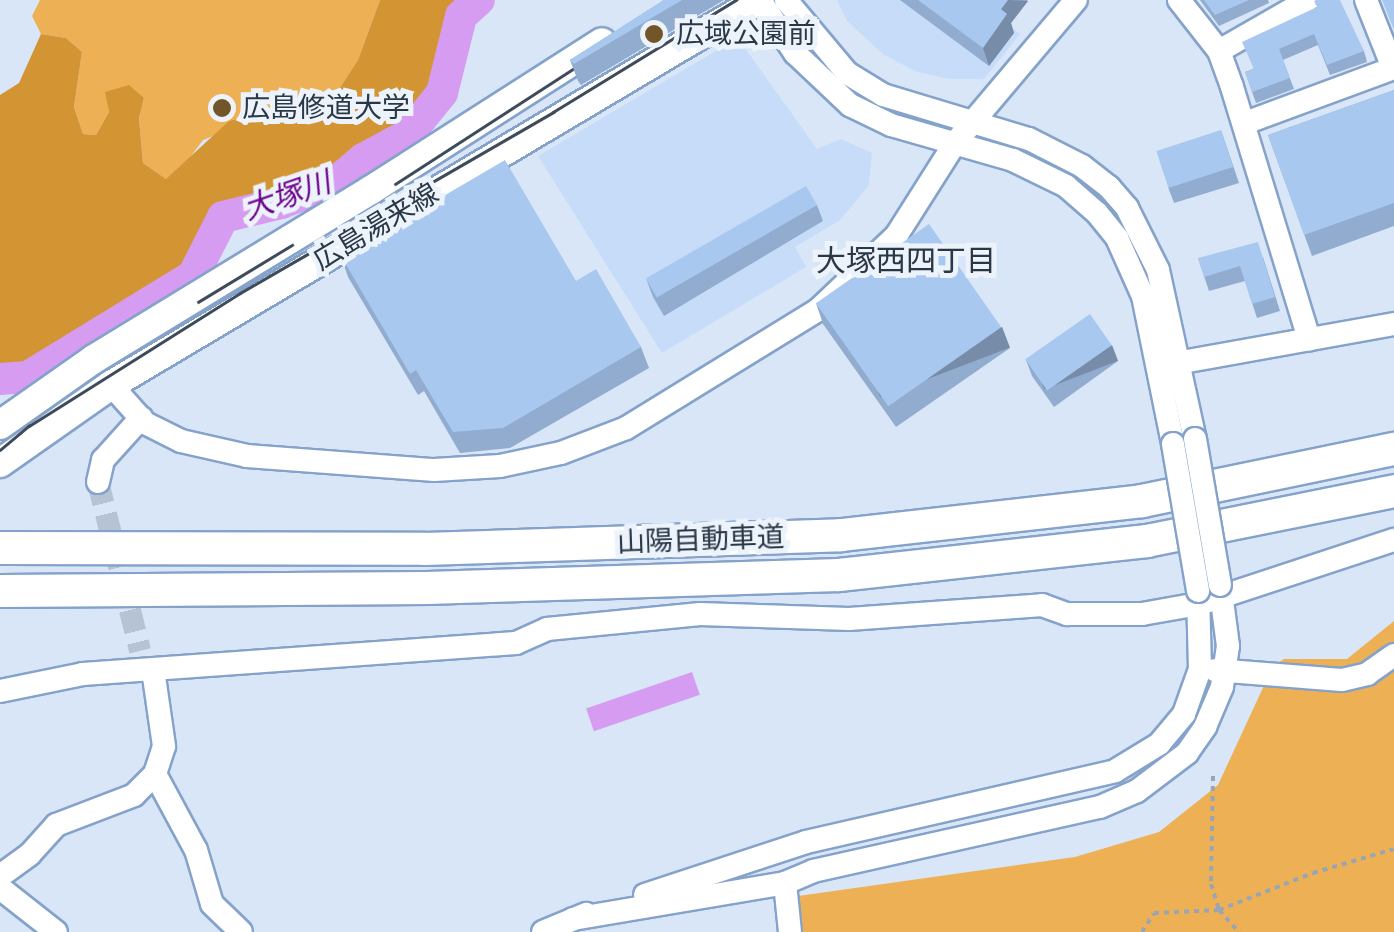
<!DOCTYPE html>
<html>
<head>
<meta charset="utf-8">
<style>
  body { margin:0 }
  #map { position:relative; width:1394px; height:932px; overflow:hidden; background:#d9e6f7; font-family:"Roboto Condensed","Noto Sans JP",sans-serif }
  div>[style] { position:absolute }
  .built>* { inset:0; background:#c6dcf8 }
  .green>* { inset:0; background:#edb055 }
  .forest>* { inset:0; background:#d39533 }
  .water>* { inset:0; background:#d69cf1; transform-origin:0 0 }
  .river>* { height:32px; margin:-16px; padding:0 16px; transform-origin:16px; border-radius:16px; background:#d69cf1 }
  .minor-tunnel>* { height:22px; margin-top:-11px; transform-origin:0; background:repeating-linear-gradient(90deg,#b6c3d4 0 22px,transparent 0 33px) }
  .path>* { height:4px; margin-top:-2px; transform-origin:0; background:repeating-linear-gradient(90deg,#98a5b5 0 5px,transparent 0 10px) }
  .roads { filter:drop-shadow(2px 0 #85a3ca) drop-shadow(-2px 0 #85a3ca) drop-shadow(0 2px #85a3ca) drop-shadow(0 -2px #85a3ca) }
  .minor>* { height:22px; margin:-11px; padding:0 11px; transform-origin:11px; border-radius:11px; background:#fff }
  .major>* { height:28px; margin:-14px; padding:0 14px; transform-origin:14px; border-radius:14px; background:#fff }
  .highway>* { height:32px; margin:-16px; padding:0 16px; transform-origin:16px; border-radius:16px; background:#fff }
  .tram>* { height:2.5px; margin:-1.25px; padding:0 1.25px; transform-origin:1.25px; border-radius:1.25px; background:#3e4b5a }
  .bridges { filter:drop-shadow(2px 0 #85a3ca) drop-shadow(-2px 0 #85a3ca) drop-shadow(0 2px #85a3ca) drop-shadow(0 -2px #85a3ca) }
  .minor-bridge>* { height:22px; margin:-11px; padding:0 11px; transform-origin:11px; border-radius:11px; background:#fff }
  .wall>* { inset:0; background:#91acce }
  .shaded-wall>* { inset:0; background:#768ca8; transform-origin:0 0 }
  .building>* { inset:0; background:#a9c8f0; transform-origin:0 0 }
  .dots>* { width:28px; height:28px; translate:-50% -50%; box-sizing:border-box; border:5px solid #ecf3fb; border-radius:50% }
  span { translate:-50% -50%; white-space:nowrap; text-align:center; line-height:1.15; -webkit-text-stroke:10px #ecf3fb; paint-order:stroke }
  .poi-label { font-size:28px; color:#2a3746 }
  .left { translate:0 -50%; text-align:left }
  .street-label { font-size:28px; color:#2a3746 }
  .water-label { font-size:30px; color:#6d048e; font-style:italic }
  .neighbourhood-label { font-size:30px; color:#2a3746 }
</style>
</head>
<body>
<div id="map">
  <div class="built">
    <i style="clip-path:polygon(837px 0,974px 0,1020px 34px,984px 79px,948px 79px,915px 71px,883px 54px,847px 21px)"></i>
    <i style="clip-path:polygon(731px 42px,742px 44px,817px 149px,841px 139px,872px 153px,869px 185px,840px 220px,795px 247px,806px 267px,662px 353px,538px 156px)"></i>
  </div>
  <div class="green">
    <i style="clip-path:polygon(40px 0,380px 0,358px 60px,324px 112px,272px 112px,203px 140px,182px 168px,166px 179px,143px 163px,139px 118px,144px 98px,106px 92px,109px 112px,96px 135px,83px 134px,74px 107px,82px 52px,66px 38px,41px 34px,32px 16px)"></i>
    <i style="clip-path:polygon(1394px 621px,1394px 932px,779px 932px,777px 899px,1075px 857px,1159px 832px,1218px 785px,1273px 666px,1284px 659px,1347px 659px)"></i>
  </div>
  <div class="forest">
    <i style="clip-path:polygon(380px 0,468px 0,456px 13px,448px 55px,432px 98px,399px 131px,314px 184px,212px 216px,189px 270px,99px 327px,9px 370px,0 369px,0 95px,19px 83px,41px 34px,66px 38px,82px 52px,74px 107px,83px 134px,96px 135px,109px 112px,105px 92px,129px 85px,144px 98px,139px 118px,143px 163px,166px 179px,229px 121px,272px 112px,324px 112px,358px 60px)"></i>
  </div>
  <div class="water">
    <i style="left:692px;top:672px;width:24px;height:112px;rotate:71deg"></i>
  </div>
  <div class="river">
    <i style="left:0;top:379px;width:28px;rotate:-4deg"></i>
    <i style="left:28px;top:377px;width:193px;rotate:-31.5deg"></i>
    <i style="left:193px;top:276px;width:66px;rotate:-63deg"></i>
    <i style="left:223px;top:217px;width:60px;rotate:-13.6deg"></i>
    <i style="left:281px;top:203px;width:60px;rotate:-21.4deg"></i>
    <i style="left:337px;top:181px;width:34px;rotate:-40deg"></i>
    <i style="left:363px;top:159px;width:51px;rotate:-28.1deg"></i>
    <i style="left:408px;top:135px;width:54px;rotate:-51deg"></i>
    <i style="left:442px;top:93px;width:79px;rotate:-76.1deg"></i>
    <i style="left:461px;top:16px;width:24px;rotate:-42deg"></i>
  </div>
  <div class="minor-tunnel">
    <i style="left:98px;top:482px;width:174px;rotate:76deg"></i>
  </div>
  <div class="path">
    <i style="left:1213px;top:776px;width:108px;rotate:91.1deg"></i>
    <i style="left:1211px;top:884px;width:27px;rotate:73deg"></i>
    <i style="left:1219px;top:910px;width:30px;rotate:48deg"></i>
    <i style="left:1142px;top:932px;width:22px;rotate:-58deg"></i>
    <i style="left:1154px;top:913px;width:65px;rotate:-2.6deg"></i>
    <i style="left:1219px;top:910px;width:101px;rotate:-21.5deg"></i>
    <i style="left:1313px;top:873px;width:84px;rotate:-16.5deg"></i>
  </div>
  <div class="roads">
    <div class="minor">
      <i style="left:760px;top:0;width:64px;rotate:56.6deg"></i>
      <i style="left:795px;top:53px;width:76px;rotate:43.4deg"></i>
      <i style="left:850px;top:105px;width:46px;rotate:26deg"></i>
      <i style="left:891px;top:125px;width:127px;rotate:16deg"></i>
      <i style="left:1013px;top:160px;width:59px;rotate:26.1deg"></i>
      <i style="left:1066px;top:186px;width:41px;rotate:41.1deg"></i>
      <i style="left:1097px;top:213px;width:32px;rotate:51deg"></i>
      <i style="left:1117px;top:238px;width:64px;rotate:65.9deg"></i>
      <i style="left:1143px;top:296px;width:151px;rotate:78.5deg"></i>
      <i style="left:786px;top:0;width:95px;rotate:50.1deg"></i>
      <i style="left:847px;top:73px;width:42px;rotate:31.4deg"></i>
      <i style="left:883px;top:95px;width:152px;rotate:16.8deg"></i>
      <i style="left:1029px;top:139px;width:59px;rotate:27deg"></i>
      <i style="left:1082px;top:166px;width:34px;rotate:38deg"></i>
      <i style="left:1109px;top:187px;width:28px;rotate:49deg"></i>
      <i style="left:1127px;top:208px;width:69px;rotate:63.4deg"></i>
      <i style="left:1158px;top:270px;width:173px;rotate:77.7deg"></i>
      <i style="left:1179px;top:0;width:65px;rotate:51.9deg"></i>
      <i style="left:1219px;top:51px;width:38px;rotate:70deg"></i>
      <i style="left:1232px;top:87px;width:264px;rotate:73deg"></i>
      <i style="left:1366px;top:0;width:73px;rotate:68.3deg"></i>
      <i style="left:1219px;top:51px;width:103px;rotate:-29.8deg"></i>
      <i style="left:1245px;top:123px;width:159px;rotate:-20.3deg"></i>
      <i style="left:1166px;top:365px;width:232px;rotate:-10.2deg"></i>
      <i style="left:111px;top:385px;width:51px;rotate:48.2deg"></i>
      <i style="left:145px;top:423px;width:40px;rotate:26.6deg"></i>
      <i style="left:181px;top:441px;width:68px;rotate:12.8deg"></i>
      <i style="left:247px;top:456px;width:188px;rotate:4.3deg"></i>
      <i style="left:434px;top:470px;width:66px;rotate:-3.5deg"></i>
      <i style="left:500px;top:466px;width:62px;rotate:-12deg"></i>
      <i style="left:561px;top:453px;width:70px;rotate:-21deg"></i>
      <i style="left:626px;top:428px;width:225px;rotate:-31.6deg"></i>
      <i style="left:818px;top:310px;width:108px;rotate:-43.5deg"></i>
      <i style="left:896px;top:236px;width:110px;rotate:-57.6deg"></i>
      <i style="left:955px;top:143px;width:187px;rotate:-49.8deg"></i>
      <i style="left:98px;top:482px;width:23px;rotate:-77deg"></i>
      <i style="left:103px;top:460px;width:57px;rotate:-47.9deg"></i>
      <i style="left:1215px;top:670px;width:127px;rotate:4.5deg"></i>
      <i style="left:1342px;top:680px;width:26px;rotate:-13deg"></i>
      <i style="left:1367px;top:674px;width:33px;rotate:-35deg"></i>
      <i style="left:0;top:691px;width:85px;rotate:-11.6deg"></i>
      <i style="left:83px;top:674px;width:434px;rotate:-4.1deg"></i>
      <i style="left:516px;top:643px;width:34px;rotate:-24deg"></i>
      <i style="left:547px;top:629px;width:154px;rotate:-5.6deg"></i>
      <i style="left:700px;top:614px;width:149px;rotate:1.9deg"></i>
      <i style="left:849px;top:619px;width:194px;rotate:-4.1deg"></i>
      <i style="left:1042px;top:605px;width:27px;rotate:20deg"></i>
      <i style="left:1067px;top:614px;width:75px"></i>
      <i style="left:1142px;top:614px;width:58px;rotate:-10deg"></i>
      <i style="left:1199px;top:604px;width:205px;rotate:-18.2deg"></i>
      <i style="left:155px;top:774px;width:86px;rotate:61.7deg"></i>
      <i style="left:196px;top:850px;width:56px;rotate:73.5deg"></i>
      <i style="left:212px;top:904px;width:40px;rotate:44deg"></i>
      <i style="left:0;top:876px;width:37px;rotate:-36deg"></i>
      <i style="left:30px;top:854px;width:39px;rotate:-48deg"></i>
      <i style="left:56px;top:825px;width:84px;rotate:-21deg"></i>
      <i style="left:134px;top:795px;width:30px;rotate:-45deg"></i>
      <i style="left:155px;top:774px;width:29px;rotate:-72deg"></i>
      <i style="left:164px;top:746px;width:77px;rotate:-98.2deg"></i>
      <i style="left:785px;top:883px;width:49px;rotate:84.2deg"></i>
      <i style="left:0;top:888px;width:71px;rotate:38.2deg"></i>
      <i style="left:645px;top:895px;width:169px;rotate:-18.2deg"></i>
      <i style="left:806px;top:842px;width:317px;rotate:-12.9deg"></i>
      <i style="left:1115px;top:771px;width:52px;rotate:-31.5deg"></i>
      <i style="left:1159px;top:744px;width:39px;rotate:-50deg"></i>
      <i style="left:1184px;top:714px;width:48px;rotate:-70.4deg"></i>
      <i style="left:1200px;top:669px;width:77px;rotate:-91.5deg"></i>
      <i style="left:573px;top:919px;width:215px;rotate:-9.6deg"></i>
      <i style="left:785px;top:883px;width:30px;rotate:-23deg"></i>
      <i style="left:813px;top:871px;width:294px;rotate:-12.6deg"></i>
      <i style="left:1100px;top:807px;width:40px;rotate:-23.4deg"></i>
      <i style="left:1137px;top:791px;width:63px;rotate:-37.2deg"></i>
      <i style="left:1187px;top:753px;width:32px;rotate:-55deg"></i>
      <i style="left:1205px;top:727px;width:43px;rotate:-67deg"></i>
      <i style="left:1222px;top:687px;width:41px;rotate:-81.7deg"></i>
      <i style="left:1228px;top:646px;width:62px;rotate:-97.5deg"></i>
      <i style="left:543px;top:932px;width:47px;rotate:-22.7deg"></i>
    </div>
    <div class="major">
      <i style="left:0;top:425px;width:115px;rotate:-35.1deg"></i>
      <i style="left:94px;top:359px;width:324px;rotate:-31.4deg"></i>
      <i style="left:371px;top:190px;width:274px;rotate:-32.6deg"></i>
      <i style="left:0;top:463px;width:136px;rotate:-35.1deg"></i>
      <i style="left:111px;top:385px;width:754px;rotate:-30.72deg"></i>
    </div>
    <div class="highway">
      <i style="left:0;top:548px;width:425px;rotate:0.1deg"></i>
      <i style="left:425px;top:549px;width:416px;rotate:-1.9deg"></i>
      <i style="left:841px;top:535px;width:303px;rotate:-6.4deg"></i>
      <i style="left:1142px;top:501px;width:257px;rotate:-11.7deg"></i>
      <i style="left:0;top:591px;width:427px;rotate:-0.4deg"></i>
      <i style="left:427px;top:588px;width:412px;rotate:-1.8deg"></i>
      <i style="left:839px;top:575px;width:310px;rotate:-6.3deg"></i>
      <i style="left:1147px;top:541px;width:252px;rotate:-11.4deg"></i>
    </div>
  </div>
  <div class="tram">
    <i style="left:395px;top:184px;width:239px;rotate:-32.9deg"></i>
    <i style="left:198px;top:302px;width:110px;rotate:-31.2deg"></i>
    <i style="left:0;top:450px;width:38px;rotate:-40deg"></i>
    <i style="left:29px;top:426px;width:249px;rotate:-32.2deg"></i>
    <i style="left:240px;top:293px;width:362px;rotate:-30deg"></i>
    <i style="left:553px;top:112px;width:215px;rotate:-31.5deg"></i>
  </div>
  <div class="bridges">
    <div class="minor-bridge">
      <i style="left:1195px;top:439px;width:148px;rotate:80.3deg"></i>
      <i style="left:1173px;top:444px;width:149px;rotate:80.3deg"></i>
    </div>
  </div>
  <div class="wall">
    <i style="clip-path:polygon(664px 0,724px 0,581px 85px,578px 81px,570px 60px)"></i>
    <i style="clip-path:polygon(900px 0,1027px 0,1028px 1px,1011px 23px,1014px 33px,989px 66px)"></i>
    <i style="clip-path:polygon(1200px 0,1268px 0,1269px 3px,1219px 26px)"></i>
    <i style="clip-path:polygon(1316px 7px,1364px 51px,1367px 62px,1330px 75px,1318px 45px,1283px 60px,1294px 89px,1256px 103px,1245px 72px,1253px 69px)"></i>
    <i style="clip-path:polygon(1394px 90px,1394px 226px,1312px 256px,1268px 135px)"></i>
    <i style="clip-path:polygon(1221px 130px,1239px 183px,1174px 203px,1168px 187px)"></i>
    <i style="clip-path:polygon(817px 205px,823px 221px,664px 316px,653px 297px,647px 281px)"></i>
    <i style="clip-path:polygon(341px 256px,576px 281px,641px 347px,649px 368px,510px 448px,460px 453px,424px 391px,418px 395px,348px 277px)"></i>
    <i style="clip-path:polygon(1263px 257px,1280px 311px,1257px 318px,1245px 281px,1209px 291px,1198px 258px)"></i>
    <i style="clip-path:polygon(816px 303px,1002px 327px,1010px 348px,896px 427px,823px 324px)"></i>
    <i style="clip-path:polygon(1026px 360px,1118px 361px,1054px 407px,1032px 376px)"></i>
  </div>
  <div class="shaded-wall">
    <i style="clip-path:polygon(1008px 0,1028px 1px,1011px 23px,1014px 33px,989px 66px,983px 48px,1001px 9px)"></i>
    <i style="left:1002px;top:327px;width:22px;height:139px;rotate:69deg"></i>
    <i style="left:1112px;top:345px;width:17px;height:79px;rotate:69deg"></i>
  </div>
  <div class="building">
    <i style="clip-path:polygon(664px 0,682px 0,574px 64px,570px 60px)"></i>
    <i style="clip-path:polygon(918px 0,1008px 0,1001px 9px,1007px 14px,983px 48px)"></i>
    <i style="clip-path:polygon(1204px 0,1249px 0,1215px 15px)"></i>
    <i style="clip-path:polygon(1316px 0,1340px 0,1364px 51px,1327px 65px,1314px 34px,1279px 49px,1290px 78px,1252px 92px,1245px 72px,1254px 69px,1242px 42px,1317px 7px,1314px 1px)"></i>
    <i style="clip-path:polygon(1382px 0,1394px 0,1394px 30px)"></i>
    <i style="clip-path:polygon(1394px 90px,1394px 203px,1304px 235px,1268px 135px)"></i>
    <i style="left:1221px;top:130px;width:39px;height:68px;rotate:72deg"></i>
    <i style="clip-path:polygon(505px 160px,576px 281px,596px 269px,641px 347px,503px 428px,453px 432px,416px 370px,410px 374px,341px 256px)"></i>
    <i style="left:806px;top:186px;width:22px;height:185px;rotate:60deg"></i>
    <i style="left:929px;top:224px;width:126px;height:138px;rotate:55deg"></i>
    <i style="clip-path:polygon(1258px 242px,1275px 297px,1252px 304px,1240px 266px,1204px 277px,1198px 258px)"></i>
    <i style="left:1090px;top:314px;width:38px;height:79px;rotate:55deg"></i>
  </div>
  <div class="dots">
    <i style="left:654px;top:34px;background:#73552a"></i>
    <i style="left:222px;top:108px;background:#73552a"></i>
  </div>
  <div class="poi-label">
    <span class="left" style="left:676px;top:34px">広域公園前</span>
    <span class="left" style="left:242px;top:108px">広島修道大学</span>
  </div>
  <div class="street-label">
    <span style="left:376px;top:227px;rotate:-31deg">広島湯来線</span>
    <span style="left:701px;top:540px;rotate:-2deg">山陽自動車道</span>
  </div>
  <div class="water-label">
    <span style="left:287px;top:196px;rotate:-19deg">大塚川</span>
  </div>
  <div class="neighbourhood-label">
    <span style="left:906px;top:261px">大塚西四丁目</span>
  </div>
</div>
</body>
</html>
